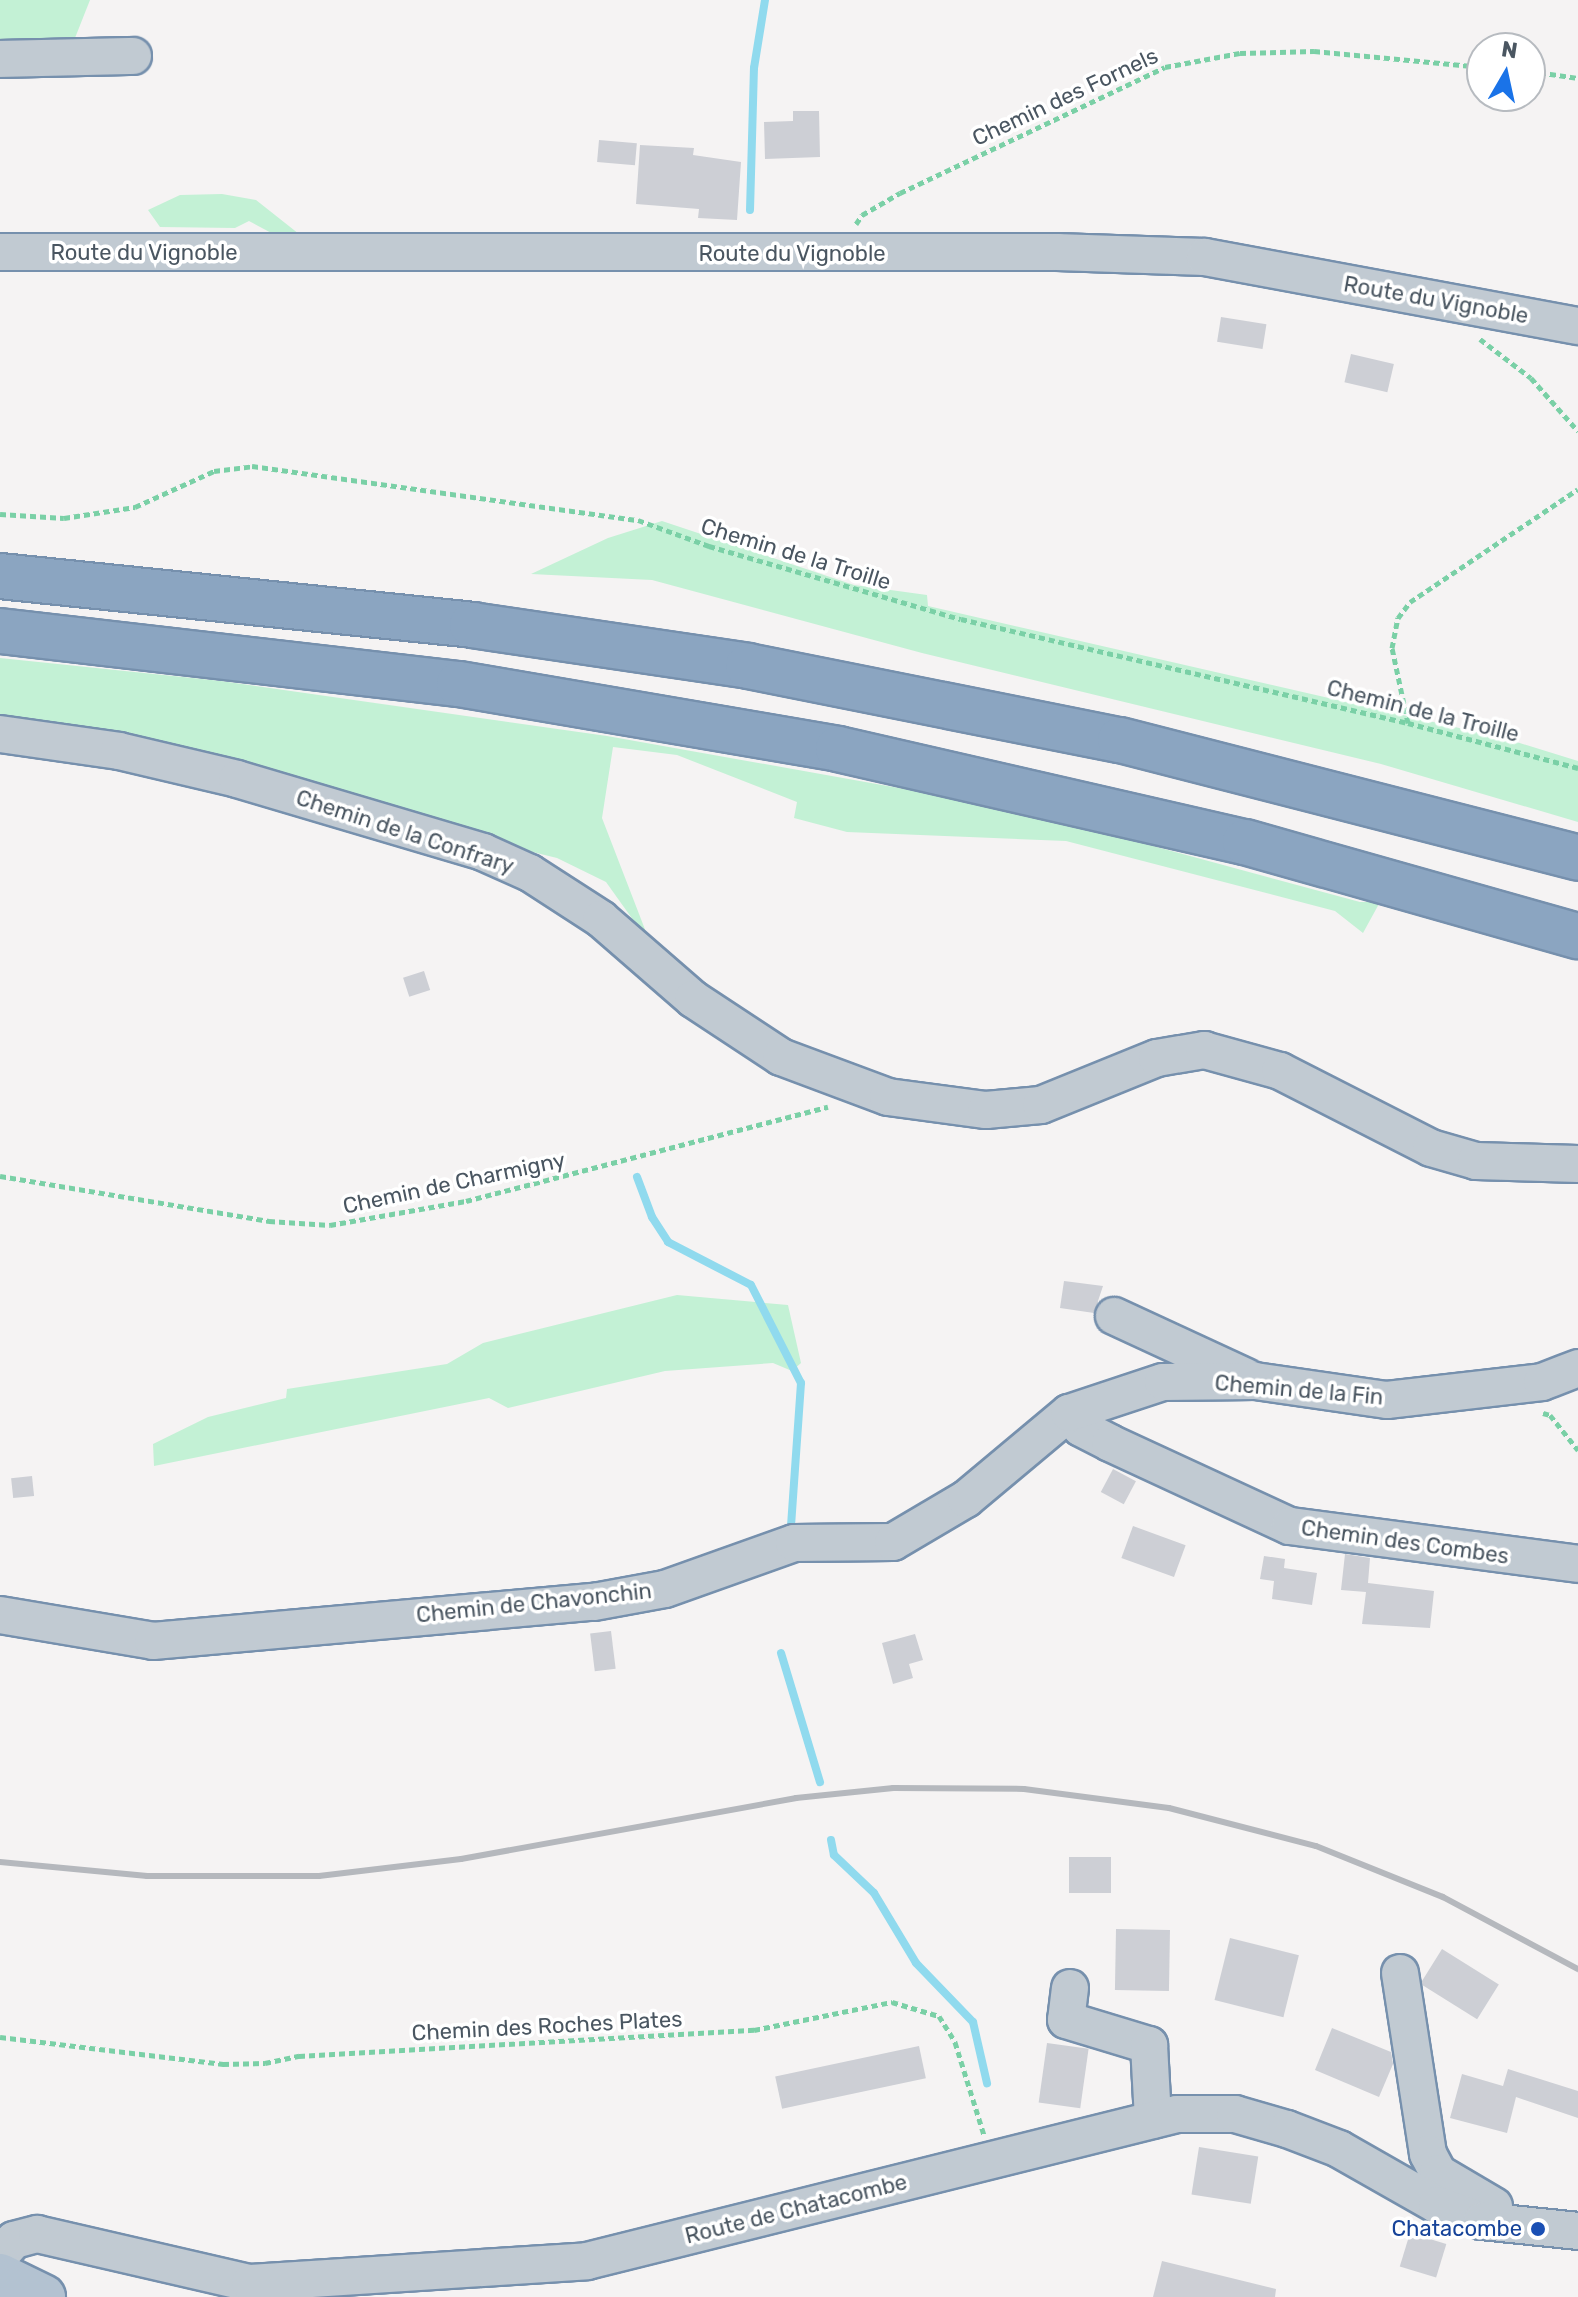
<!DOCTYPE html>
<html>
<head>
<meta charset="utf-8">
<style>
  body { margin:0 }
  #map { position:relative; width:1578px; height:2297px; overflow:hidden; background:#f5f3f3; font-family:Rubik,sans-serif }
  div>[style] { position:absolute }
  .green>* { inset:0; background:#c3f1d5 }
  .stream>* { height:8px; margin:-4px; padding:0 4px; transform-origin:4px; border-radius:4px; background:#90daee }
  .building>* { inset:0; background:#cdcfd5; transform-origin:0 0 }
  .path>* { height:5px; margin-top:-2.5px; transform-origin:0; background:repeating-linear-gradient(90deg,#7ad0a6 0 6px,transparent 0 10px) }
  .roads { filter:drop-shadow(2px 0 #7690ad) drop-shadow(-2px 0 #7690ad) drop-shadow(0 2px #7690ad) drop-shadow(0 -2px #7690ad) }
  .minor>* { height:36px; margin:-18px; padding:0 18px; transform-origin:18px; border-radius:18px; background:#c1cad2 }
  .major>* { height:44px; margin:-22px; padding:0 22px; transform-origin:22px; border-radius:22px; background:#b3c2d1 }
  .highway>* { height:44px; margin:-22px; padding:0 22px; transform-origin:22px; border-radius:22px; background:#8ba5c1 }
  .rail>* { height:6px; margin:-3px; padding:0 3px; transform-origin:3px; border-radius:3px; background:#b5b8bd }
  .dots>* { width:22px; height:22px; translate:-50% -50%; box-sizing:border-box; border:4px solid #fff; border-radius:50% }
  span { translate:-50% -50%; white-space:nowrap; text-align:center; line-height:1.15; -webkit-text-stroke:7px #fff; paint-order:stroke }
  .street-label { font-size:22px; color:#4a5661 }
  .transit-label { font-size:22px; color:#164399 }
  .right { translate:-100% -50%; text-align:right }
  .north { position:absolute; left:1466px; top:32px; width:80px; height:80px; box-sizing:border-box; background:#fff; border:2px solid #b7bbc0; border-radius:50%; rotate:9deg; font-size:22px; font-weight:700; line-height:32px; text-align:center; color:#4a5661 }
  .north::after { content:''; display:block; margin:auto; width:28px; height:36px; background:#1a73e8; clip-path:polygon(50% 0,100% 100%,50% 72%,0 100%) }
</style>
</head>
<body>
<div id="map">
  <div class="green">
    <i style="clip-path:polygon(0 0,90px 0,73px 43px,0 49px)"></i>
    <i style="clip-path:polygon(222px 194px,256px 200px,299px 234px,277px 236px,249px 221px,235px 228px,160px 227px,148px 210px,180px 195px)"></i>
    <i style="clip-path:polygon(662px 521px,854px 585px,927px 595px,928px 606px,1507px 739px,1578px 761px,1578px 822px,1381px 764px,922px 653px,652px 580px,531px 574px,608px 538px)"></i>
    <i style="clip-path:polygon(0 658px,221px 681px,607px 736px,910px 790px,1120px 837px,1360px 902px,1380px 902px,1363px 933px,1335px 911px,1066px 841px,847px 832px,794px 818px,797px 802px,677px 755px,613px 747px,602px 818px,651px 945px,606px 882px,557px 858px,0 721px)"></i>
    <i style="clip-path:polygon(677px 1295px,788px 1305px,801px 1363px,792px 1371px,773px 1363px,665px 1371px,508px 1408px,489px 1398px,154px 1466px,153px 1444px,208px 1417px,286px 1398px,287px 1389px,447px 1364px,483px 1343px)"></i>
  </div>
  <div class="stream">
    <i style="left:750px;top:210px;width:142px;rotate:-88.4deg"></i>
    <i style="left:754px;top:68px;width:69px;rotate:-80.8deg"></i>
    <i style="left:637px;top:1177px;width:43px;rotate:69.4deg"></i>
    <i style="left:652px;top:1217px;width:30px;rotate:57deg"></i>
    <i style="left:668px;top:1242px;width:93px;rotate:27.4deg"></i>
    <i style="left:751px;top:1285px;width:110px;rotate:63deg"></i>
    <i style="left:801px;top:1383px;width:144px;rotate:94deg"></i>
    <i style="left:781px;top:1653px;width:135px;rotate:73.2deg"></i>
    <i style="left:831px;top:1840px;width:15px;rotate:79deg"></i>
    <i style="left:834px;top:1855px;width:55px;rotate:43.5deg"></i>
    <i style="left:874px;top:1893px;width:82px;rotate:59deg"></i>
    <i style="left:916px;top:1963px;width:82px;rotate:46deg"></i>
    <i style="left:973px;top:2022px;width:63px;rotate:77.1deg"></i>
  </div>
  <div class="building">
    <i style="clip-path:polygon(793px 111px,819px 111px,820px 157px,765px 159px,764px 122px,793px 121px)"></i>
    <i style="left:599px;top:140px;width:38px;height:22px;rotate:5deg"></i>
    <i style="clip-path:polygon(640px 145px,694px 148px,693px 155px,741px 162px,737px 220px,698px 218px,699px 209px,636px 204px)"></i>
    <i style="left:1221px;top:317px;width:46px;height:25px;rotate:9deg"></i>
    <i style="left:1351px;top:354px;width:44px;height:29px;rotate:13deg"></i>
    <i style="left:424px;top:971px;width:20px;height:22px;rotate:72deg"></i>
    <i style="clip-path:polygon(1064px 1281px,1103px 1286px,1094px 1313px,1060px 1308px)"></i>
    <i style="left:1113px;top:1469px;width:26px;height:26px;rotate:28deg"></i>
    <i style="left:32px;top:1476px;width:20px;height:21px;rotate:84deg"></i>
    <i style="left:1133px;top:1526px;width:56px;height:34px;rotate:20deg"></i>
    <i style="clip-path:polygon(1345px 1554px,1370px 1558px,1368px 1583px,1434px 1591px,1430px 1628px,1362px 1624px,1366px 1592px,1341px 1590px)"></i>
    <i style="clip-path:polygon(1264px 1556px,1285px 1559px,1284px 1568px,1317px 1573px,1312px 1605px,1272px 1599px,1274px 1581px,1260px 1579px)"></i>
    <i style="left:611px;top:1631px;width:38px;height:21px;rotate:83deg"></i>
    <i style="clip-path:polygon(915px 1634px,923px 1660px,909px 1664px,913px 1678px,893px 1684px,882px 1643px)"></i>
    <i style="left:1111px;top:1857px;width:36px;height:42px;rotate:90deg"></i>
    <i style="left:1116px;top:1929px;width:54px;height:61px;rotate:1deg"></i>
    <i style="left:1230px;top:1938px;width:71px;height:64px;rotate:14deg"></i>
    <i style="left:1442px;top:1949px;width:67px;height:41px;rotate:32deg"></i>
    <i style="clip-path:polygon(1332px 2028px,1391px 2052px,1393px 2064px,1379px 2097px,1315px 2070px)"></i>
    <i style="left:1047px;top:2043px;width:42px;height:60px;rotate:8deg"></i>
    <i style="left:919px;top:2046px;width:33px;height:147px;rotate:78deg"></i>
    <i style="clip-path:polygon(1508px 2069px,1578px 2091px,1578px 2118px,1516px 2097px,1507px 2133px,1450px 2118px,1462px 2074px,1503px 2086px)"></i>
    <i style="left:1199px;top:2147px;width:60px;height:48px;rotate:9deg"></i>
    <i style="left:1410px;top:2233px;width:38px;height:35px;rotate:17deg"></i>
    <i style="clip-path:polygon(1162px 2261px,1276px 2289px,1275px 2297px,1153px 2297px)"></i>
  </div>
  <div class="path">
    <i style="left:1530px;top:71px;width:49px;rotate:8.3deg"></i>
    <i style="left:856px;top:224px;width:11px;rotate:-56deg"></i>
    <i style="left:862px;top:215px;width:44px;rotate:-30.1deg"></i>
    <i style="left:900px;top:193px;width:293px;rotate:-25.4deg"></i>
    <i style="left:1165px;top:67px;width:76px;rotate:-10.6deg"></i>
    <i style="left:1240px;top:53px;width:74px;rotate:-1.5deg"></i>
    <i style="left:1314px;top:51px;width:169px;rotate:5.4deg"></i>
    <i style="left:1480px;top:339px;width:64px;rotate:37.4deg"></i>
    <i style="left:1531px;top:378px;width:71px;rotate:48.4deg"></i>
    <i style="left:0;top:514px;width:64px;rotate:3.6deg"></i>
    <i style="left:64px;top:518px;width:72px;rotate:-8.8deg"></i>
    <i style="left:135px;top:507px;width:87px;rotate:-24.5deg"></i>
    <i style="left:214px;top:471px;width:38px;rotate:-7deg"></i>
    <i style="left:252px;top:466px;width:390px;rotate:8deg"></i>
    <i style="left:638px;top:520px;width:76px;rotate:20.1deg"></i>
    <i style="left:709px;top:546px;width:262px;rotate:16.2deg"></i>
    <i style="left:961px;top:619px;width:459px;rotate:13.1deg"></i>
    <i style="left:1408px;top:723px;width:176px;rotate:14.8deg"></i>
    <i style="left:1408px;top:723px;width:77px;rotate:-102deg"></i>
    <i style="left:1392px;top:648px;width:31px;rotate:-79deg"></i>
    <i style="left:1398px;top:618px;width:20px;rotate:-53deg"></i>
    <i style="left:1410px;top:602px;width:202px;rotate:-33.9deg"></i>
    <i style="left:0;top:1176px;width:273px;rotate:9.5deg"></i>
    <i style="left:269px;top:1221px;width:61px;rotate:3.8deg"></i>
    <i style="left:330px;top:1225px;width:138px;rotate:-10deg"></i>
    <i style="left:466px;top:1201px;width:374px;rotate:-14.6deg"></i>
    <i style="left:1543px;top:1413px;width:7px;rotate:16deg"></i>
    <i style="left:1550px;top:1415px;width:45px;rotate:51.3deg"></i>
    <i style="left:0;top:2037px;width:225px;rotate:6.9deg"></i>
    <i style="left:223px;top:2064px;width:42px;rotate:-1.4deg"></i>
    <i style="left:265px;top:2063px;width:35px;rotate:-12deg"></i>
    <i style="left:299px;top:2056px;width:456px;rotate:-3.3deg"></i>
    <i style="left:754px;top:2030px;width:141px;rotate:-11.5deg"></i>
    <i style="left:892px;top:2002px;width:49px;rotate:16.6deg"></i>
    <i style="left:939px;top:2016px;width:31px;rotate:58deg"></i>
    <i style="left:955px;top:2042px;width:97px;rotate:72.7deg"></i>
  </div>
  <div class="roads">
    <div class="minor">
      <i style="left:0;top:59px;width:133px;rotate:-1.3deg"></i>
      <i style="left:0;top:252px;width:1057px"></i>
      <i style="left:1057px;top:252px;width:148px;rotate:1.9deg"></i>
      <i style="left:1205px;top:257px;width:379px;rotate:10.5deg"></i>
      <i style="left:0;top:734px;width:120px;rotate:8.1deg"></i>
      <i style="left:119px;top:751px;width:121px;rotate:13.3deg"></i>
      <i style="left:237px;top:779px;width:257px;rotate:16.5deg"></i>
      <i style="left:483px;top:852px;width:51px;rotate:24.1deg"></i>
      <i style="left:530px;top:873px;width:85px;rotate:32.9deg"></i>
      <i style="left:601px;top:919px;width:122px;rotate:41deg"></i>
      <i style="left:693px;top:999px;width:105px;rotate:33.4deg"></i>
      <i style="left:781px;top:1057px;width:114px;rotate:20.5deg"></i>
      <i style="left:888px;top:1097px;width:99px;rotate:7.6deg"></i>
      <i style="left:986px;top:1110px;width:55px;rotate:-5.2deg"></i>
      <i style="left:1041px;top:1105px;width:125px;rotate:-22.1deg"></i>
      <i style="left:1157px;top:1058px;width:48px;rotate:-9.7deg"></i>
      <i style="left:1204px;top:1050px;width:79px;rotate:15.4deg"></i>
      <i style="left:1280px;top:1071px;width:169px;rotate:27deg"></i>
      <i style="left:1431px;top:1148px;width:47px;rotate:16.1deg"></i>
      <i style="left:1476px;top:1161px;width:102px;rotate:1.7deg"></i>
      <i style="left:1114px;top:1316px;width:145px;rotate:24.8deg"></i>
      <i style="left:1069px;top:1413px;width:19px;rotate:51deg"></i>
      <i style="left:1081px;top:1428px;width:33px;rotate:27deg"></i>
      <i style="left:1110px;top:1443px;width:198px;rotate:24.8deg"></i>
      <i style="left:1290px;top:1526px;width:290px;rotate:7.5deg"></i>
      <i style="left:0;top:1615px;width:155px;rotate:9.6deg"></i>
      <i style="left:153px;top:1641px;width:443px;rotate:-5.1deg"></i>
      <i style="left:594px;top:1602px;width:72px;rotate:-10.4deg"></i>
      <i style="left:665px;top:1589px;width:137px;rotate:-19.6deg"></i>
      <i style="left:794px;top:1543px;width:99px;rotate:-0.6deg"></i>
      <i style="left:893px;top:1542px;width:85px;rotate:-30.5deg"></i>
      <i style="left:966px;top:1499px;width:134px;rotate:-39.9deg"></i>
      <i style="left:1069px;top:1413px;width:99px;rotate:-18.3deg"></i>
      <i style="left:1163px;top:1382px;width:92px;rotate:-0.6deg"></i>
      <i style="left:1255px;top:1381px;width:133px;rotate:8.2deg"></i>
      <i style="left:1387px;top:1400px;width:156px;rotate:-6.6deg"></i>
      <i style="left:1542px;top:1382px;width:39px;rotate:-21deg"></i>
      <i style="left:1400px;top:1973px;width:183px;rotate:81.2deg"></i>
      <i style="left:1428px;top:2154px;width:21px;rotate:62deg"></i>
      <i style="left:1438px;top:2173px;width:65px;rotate:30.5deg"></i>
      <i style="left:1070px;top:1988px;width:32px;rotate:97deg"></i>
      <i style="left:1066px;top:2020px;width:87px;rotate:16.8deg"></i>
      <i style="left:1149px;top:2045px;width:75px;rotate:86.9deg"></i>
      <i style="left:0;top:2256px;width:21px;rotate:-49deg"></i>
      <i style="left:14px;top:2240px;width:24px;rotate:-15deg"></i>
      <i style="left:37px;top:2234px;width:219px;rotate:13deg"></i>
      <i style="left:250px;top:2283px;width:338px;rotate:-3.7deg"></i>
      <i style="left:587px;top:2261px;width:608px;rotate:-13.99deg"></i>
      <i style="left:1177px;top:2114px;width:58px"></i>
      <i style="left:1235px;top:2114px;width:54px;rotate:16.1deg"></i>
      <i style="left:1287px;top:2129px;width:56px;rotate:21deg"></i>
      <i style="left:1339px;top:2149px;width:113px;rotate:29.7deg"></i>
      <i style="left:1437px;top:2205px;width:48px;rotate:19.6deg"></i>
      <i style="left:1482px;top:2221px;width:97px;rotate:5.9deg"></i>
    </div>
    <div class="major">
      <i style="left:0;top:2276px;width:48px;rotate:26deg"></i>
    </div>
    <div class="highway">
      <i style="left:0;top:576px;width:475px;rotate:5.9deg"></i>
      <i style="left:472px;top:625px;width:279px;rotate:8.4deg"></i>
      <i style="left:748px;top:666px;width:379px;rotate:11.3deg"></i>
      <i style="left:1120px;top:740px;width:473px;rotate:14.4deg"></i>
      <i style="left:0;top:631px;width:462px;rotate:6.6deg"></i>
      <i style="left:459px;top:684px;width:385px;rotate:9.7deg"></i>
      <i style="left:838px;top:749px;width:417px;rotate:12.9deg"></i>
      <i style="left:1245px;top:842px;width:346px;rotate:15.8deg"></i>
    </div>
  </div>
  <div class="rail">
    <i style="left:0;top:1862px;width:148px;rotate:5.4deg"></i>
    <i style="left:147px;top:1876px;width:172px"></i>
    <i style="left:319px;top:1876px;width:143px;rotate:-6.8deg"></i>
    <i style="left:461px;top:1859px;width:341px;rotate:-10.3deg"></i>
    <i style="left:796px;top:1798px;width:98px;rotate:-5.9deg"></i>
    <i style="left:893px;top:1788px;width:131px;rotate:0.4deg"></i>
    <i style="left:1024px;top:1789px;width:146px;rotate:7.5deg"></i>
    <i style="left:1169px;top:1808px;width:152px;rotate:14.5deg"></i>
    <i style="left:1316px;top:1846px;width:137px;rotate:21.9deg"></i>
    <i style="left:1443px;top:1897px;width:153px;rotate:28.1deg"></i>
  </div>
  <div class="dots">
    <i style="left:1538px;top:2229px;background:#1a4fb4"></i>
  </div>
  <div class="street-label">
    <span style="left:1065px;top:97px;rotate:-25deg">Chemin des Fornels</span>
    <span style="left:144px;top:253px">Route du Vignoble</span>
    <span style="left:792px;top:254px">Route du Vignoble</span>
    <span style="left:1436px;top:300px;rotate:10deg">Route du Vignoble</span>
    <span style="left:796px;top:554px;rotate:17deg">Chemin de la Troille</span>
    <span style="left:1423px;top:711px;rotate:14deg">Chemin de la Troille</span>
    <span style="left:405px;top:832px;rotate:18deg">Chemin de la Confrary</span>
    <span style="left:454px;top:1183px;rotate:-12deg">Chemin de Charmigny</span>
    <span style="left:1299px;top:1390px;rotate:5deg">Chemin de la Fin</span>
    <span style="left:1405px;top:1542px;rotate:8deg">Chemin des Combes</span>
    <span style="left:534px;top:1603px;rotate:-6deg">Chemin de Chavonchin</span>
    <span style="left:547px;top:2026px;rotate:-3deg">Chemin des Roches Plates</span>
    <span style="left:796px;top:2209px;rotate:-14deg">Route de Chatacombe</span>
  </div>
  <div class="transit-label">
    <span class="right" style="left:1522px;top:2229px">Chatacombe</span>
  </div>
  <div class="north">N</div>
</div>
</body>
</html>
